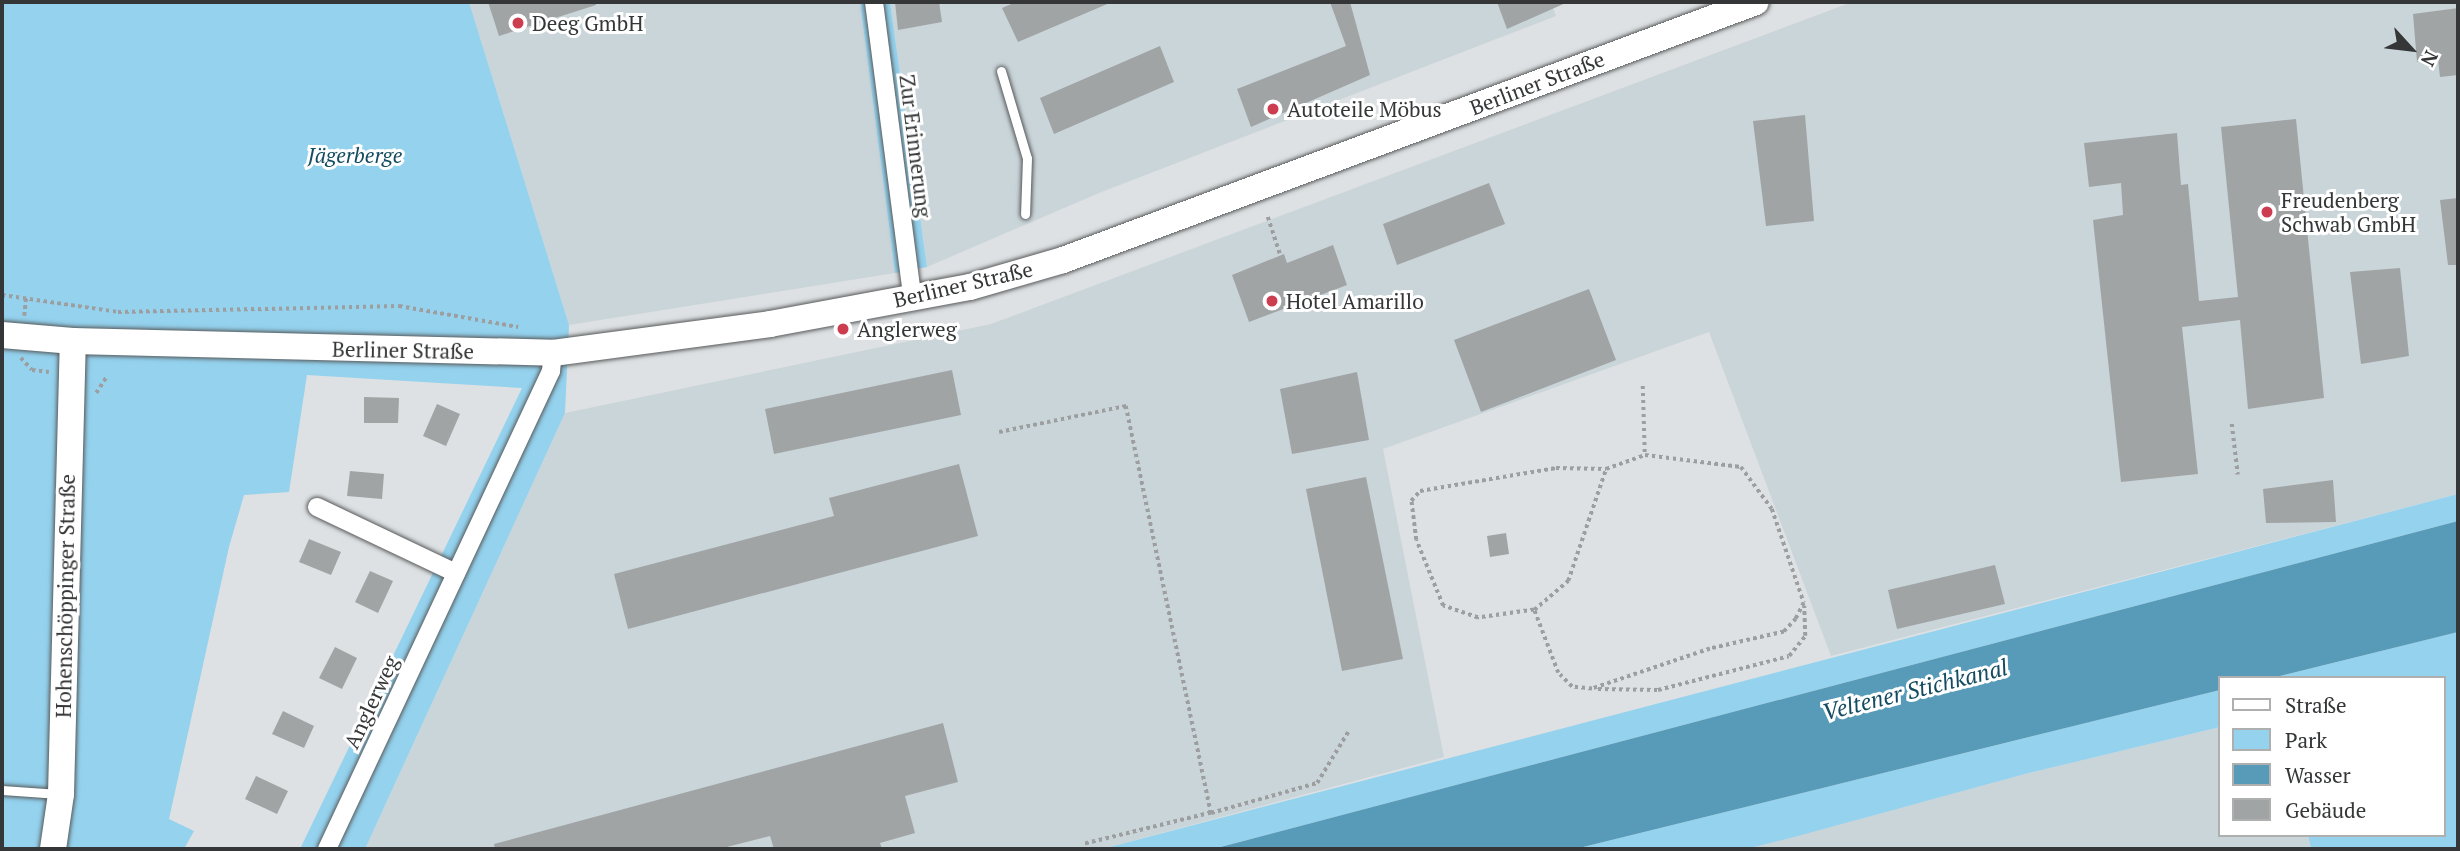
<!DOCTYPE html>
<html>
<head>
<meta charset="utf-8">
<style>
  body { margin:0 }
  #map { position:relative; width:2460px; height:851px; overflow:hidden; background:#dee1e3; font-family:"PT Serif",serif }
  div>[style] { position:absolute }
  .built>* { inset:0; background:#cad5da }
  .green>* { inset:0; background:#94d2ee }
  .water>* { inset:0; background:#589bb8 }
  .building>* { inset:0; background:#a1a4a5 }
  .path>* { height:3.5px; margin-top:-1.75px; transform-origin:0; background:repeating-linear-gradient(90deg,#9c9ea0 0 3.5px,transparent 0 7px) }
  .roads { filter:drop-shadow(0 0 2px #575a5b) drop-shadow(0 0 2px #575a5b) }
  .service>* { height:9px; margin:-4.5px; padding:0 4.5px; transform-origin:4.5px; border-radius:4.5px; background:#fff }
  .minor>* { height:18px; margin:-9px; padding:0 9px; transform-origin:9px; border-radius:9px; background:#fff }
  .secondary>* { height:26px; margin:-13px; padding:0 13px; transform-origin:13px; border-radius:13px; background:#fff }
  .dots>* { width:19px; height:19px; translate:-50% -50%; box-sizing:border-box; border:4px solid #fff; border-radius:50% }
  span { translate:-50% -50%; white-space:nowrap; text-align:center; line-height:1.15; -webkit-text-stroke:6px #fff; paint-order:stroke }
  .poi-label { font-size:21px; color:#353637 }
  .left { translate:0 -50%; text-align:left }
  .street-label { font-size:21px; color:#353637 }
  .park-label { font-size:21px; color:#134c61; font-style:italic }
  .water-label { font-size:23px; color:#134b61; font-style:italic }
  .frame { position:absolute; inset:0; border:4px solid #353637; pointer-events:none }
  .legend { position:absolute; left:2218px; top:676px; width:228px; height:161px; box-sizing:border-box; background:#fff; border:2px solid #aeafaf; margin:0; padding:9px 12px; list-style:none; font-size:21px; color:#353637 }
  .legend li { display:flex; align-items:center; gap:14px; height:35px }
  .legend b { width:35px; border:2px solid #aeafaf }
  .north { position:absolute; left:2376px; top:14px; width:70px; height:70px; -webkit-text-stroke:5px #fff; paint-order:stroke; rotate:117deg; font-size:19px; font-weight:700; line-height:28px; text-align:center; color:#353637 }
  .north::after { content:''; display:block; margin:auto; width:24px; height:32px; background:#353637; clip-path:polygon(50% 0,100% 100%,50% 72%,0 100%) }
</style>
</head>
<body>
<div id="map">
  <div class="built">
    <i style="clip-path:polygon(469px 2px,860px 2px,895px 273px,569px 325px)"></i>
    <i style="clip-path:polygon(890px 2px,1551px 2px,1556px 16px,1099px 193px,927px 267px)"></i>
    <i style="clip-path:polygon(1852px 2px,2458px 2px,2458px 494px,1831px 656px,1709px 332px,1383px 449px,1444px 757px,1102px 849px,365px 849px,565px 413px,991px 324px)"></i>
    <i style="clip-path:polygon(2220px 727px,2220px 835px,2308px 835px,2311px 849px,1746px 849px,2025px 774px)"></i>
  </div>
  <div class="green">
    <i style="clip-path:polygon(2px 2px,469px 2px,569px 325px,565px 413px,365px 849px,300px 849px,522px 388px,307px 375px,289px 492px,244px 495px,229px 547px,169px 819px,194px 831px,184px 849px,2px 849px)"></i>
    <i style="clip-path:polygon(860px 2px,890px 2px,927px 267px,895px 273px)"></i>
    <i style="clip-path:polygon(2458px 494px,2458px 521px,1213px 849px,1102px 849px)"></i>
    <i style="clip-path:polygon(2458px 632px,2458px 849px,2311px 849px,2308px 835px,2444px 835px,2444px 678px,2272px 678px)"></i>
    <i style="clip-path:polygon(2220px 690px,2220px 727px,2025px 774px,1794px 837px,1746px 849px,1575px 849px)"></i>
  </div>
  <div class="water">
    <i style="clip-path:polygon(2458px 521px,2458px 632px,2272px 678px,2220px 678px,2220px 690px,1575px 849px,1213px 849px)"></i>
  </div>
  <div class="building">
    <i style="clip-path:polygon(488px 2px,596px 2px,596px 5px,499px 36px)"></i>
    <i style="clip-path:polygon(895px 2px,939px 2px,942px 22px,898px 30px)"></i>
    <i style="clip-path:polygon(1016px 2px,1112px 2px,1018px 42px,1002px 8px)"></i>
    <i style="clip-path:polygon(1330px 2px,1350px 2px,1370px 75px,1251px 127px,1237px 89px,1346px 46px)"></i>
    <i style="clip-path:polygon(1497px 2px,1568px 2px,1507px 29px)"></i>
    <i style="clip-path:polygon(2458px 8px,2458px 75px,2440px 77px,2438px 59px,2417px 62px,2413px 14px)"></i>
    <i style="clip-path:polygon(1160px 46px,1174px 82px,1054px 134px,1040px 98px)"></i>
    <i style="clip-path:polygon(1805px 115px,1814px 221px,1766px 226px,1753px 121px)"></i>
    <i style="clip-path:polygon(2296px 119px,2324px 398px,2248px 409px,2240px 320px,2182px 327px,2198px 474px,2121px 482px,2093px 220px,2123px 215px,2121px 183px,2089px 187px,2084px 143px,2177px 133px,2181px 185px,2188px 184px,2199px 301px,2238px 297px,2221px 127px)"></i>
    <i style="clip-path:polygon(1489px 183px,1505px 224px,1397px 265px,1383px 224px)"></i>
    <i style="clip-path:polygon(2458px 198px,2458px 265px,2448px 265px,2440px 200px)"></i>
    <i style="clip-path:polygon(1333px 245px,1347px 285px,1249px 322px,1232px 275px,1284px 254px,1287px 263px)"></i>
    <i style="clip-path:polygon(2400px 268px,2409px 356px,2361px 364px,2350px 272px)"></i>
    <i style="clip-path:polygon(1589px 289px,1616px 360px,1481px 412px,1454px 340px)"></i>
    <i style="clip-path:polygon(952px 370px,961px 415px,774px 454px,765px 409px)"></i>
    <i style="clip-path:polygon(1357px 372px,1369px 440px,1292px 454px,1280px 389px)"></i>
    <i style="clip-path:polygon(364px 397px,399px 398px,398px 423px,364px 423px)"></i>
    <i style="clip-path:polygon(437px 404px,460px 414px,446px 446px,423px 436px)"></i>
    <i style="clip-path:polygon(959px 464px,978px 536px,628px 629px,614px 574px,834px 516px,829px 498px)"></i>
    <i style="clip-path:polygon(350px 471px,384px 474px,382px 499px,347px 496px)"></i>
    <i style="clip-path:polygon(1366px 477px,1403px 659px,1342px 671px,1306px 489px)"></i>
    <i style="clip-path:polygon(2333px 480px,2336px 522px,2266px 523px,2263px 489px)"></i>
    <i style="clip-path:polygon(1506px 533px,1509px 554px,1490px 557px,1487px 536px)"></i>
    <i style="clip-path:polygon(309px 539px,341px 552px,331px 575px,299px 562px)"></i>
    <i style="clip-path:polygon(1995px 565px,2005px 604px,1897px 629px,1888px 590px)"></i>
    <i style="clip-path:polygon(370px 571px,393px 581px,378px 613px,355px 602px)"></i>
    <i style="clip-path:polygon(335px 647px,357px 658px,342px 689px,319px 678px)"></i>
    <i style="clip-path:polygon(283px 711px,314px 726px,304px 748px,272px 734px)"></i>
    <i style="clip-path:polygon(943px 723px,958px 782px,905px 796px,915px 833px,880px 843px,882px 849px,774px 849px,770px 836px,719px 849px,495px 849px,494px 844px)"></i>
    <i style="clip-path:polygon(256px 776px,288px 791px,277px 814px,245px 799px)"></i>
  </div>
  <div class="path">
    <i style="left:1268px;top:217px;width:39px;rotate:72deg"></i>
    <i style="left:2px;top:295px;width:117px;rotate:8.3deg"></i>
    <i style="left:118px;top:312px;width:281px;rotate:-1.2deg"></i>
    <i style="left:399px;top:306px;width:121px;rotate:10deg"></i>
    <i style="left:24px;top:316px;width:19px;rotate:-84deg"></i>
    <i style="left:21px;top:358px;width:16px;rotate:47deg"></i>
    <i style="left:32px;top:370px;width:17px;rotate:7deg"></i>
    <i style="left:1643px;top:386px;width:69px;rotate:88.3deg"></i>
    <i style="left:1645px;top:455px;width:97px;rotate:7.1deg"></i>
    <i style="left:1741px;top:467px;width:52px;rotate:53.6deg"></i>
    <i style="left:1772px;top:509px;width:99px;rotate:71.2deg"></i>
    <i style="left:1804px;top:603px;width:18px;rotate:117deg"></i>
    <i style="left:1796px;top:619px;width:18px;rotate:133deg"></i>
    <i style="left:1784px;top:632px;width:76px;rotate:167.1deg"></i>
    <i style="left:1710px;top:649px;width:125px;rotate:161.3deg"></i>
    <i style="left:1592px;top:689px;width:20px;rotate:-174deg"></i>
    <i style="left:1572px;top:687px;width:20px;rotate:-135deg"></i>
    <i style="left:1558px;top:673px;width:67px;rotate:-110.9deg"></i>
    <i style="left:1534px;top:610px;width:57px;rotate:171.9deg"></i>
    <i style="left:1478px;top:618px;width:37px;rotate:-161deg"></i>
    <i style="left:1443px;top:606px;width:71px;rotate:-112.2deg"></i>
    <i style="left:1416px;top:540px;width:39px;rotate:-97deg"></i>
    <i style="left:1411px;top:501px;width:13px;rotate:-48deg"></i>
    <i style="left:1420px;top:491px;width:138px;rotate:-9.6deg"></i>
    <i style="left:1556px;top:468px;width:50px;rotate:1.1deg"></i>
    <i style="left:1606px;top:469px;width:41px;rotate:-19.7deg"></i>
    <i style="left:96px;top:393px;width:20px;rotate:-57deg"></i>
    <i style="left:2232px;top:424px;width:51px;rotate:83.3deg"></i>
    <i style="left:999px;top:432px;width:130px;rotate:-11.6deg"></i>
    <i style="left:1126px;top:406px;width:416px;rotate:78.2deg"></i>
    <i style="left:1211px;top:813px;width:130px;rotate:166.2deg"></i>
    <i style="left:1534px;top:610px;width:45px;rotate:-40.5deg"></i>
    <i style="left:1568px;top:581px;width:118px;rotate:-71.3deg"></i>
    <i style="left:1598px;top:689px;width:60px;rotate:1deg"></i>
    <i style="left:1658px;top:690px;width:135px;rotate:-14.5deg"></i>
    <i style="left:1789px;top:656px;width:26px;rotate:-51deg"></i>
    <i style="left:1805px;top:636px;width:30px;rotate:-92deg"></i>
    <i style="left:1211px;top:813px;width:110px;rotate:-15.8deg"></i>
    <i style="left:1317px;top:783px;width:60px;rotate:-58.7deg"></i>
  </div>
  <div class="roads">
    <div class="service">
      <i style="left:1001px;top:71px;width:91px;rotate:73.4deg"></i>
      <i style="left:1027px;top:158px;width:56px;rotate:92deg"></i>
      <i style="left:2px;top:790px;width:57px;rotate:4deg"></i>
    </div>
    <div class="minor">
      <i style="left:874px;top:2px;width:296px;rotate:82.6deg"></i>
      <i style="left:317px;top:507px;width:154px;rotate:25.4deg"></i>
      <i style="left:327px;top:849px;width:528px;rotate:-64.89deg"></i>
      <i style="left:551px;top:371px;width:18px;rotate:-84deg"></i>
    </div>
    <div class="secondary">
      <i style="left:2px;top:335px;width:71px;rotate:4.8deg"></i>
      <i style="left:73px;top:341px;width:480px;rotate:1.4deg"></i>
      <i style="left:553px;top:353px;width:219px;rotate:-7.6deg"></i>
      <i style="left:770px;top:324px;width:203px;rotate:-10.5deg"></i>
      <i style="left:970px;top:287px;width:97px;rotate:-16.2deg"></i>
      <i style="left:1063px;top:260px;width:739px;rotate:-20.42deg"></i>
      <i style="left:53px;top:849px;width:56px;rotate:-81.7deg"></i>
      <i style="left:61px;top:794px;width:453px;rotate:-88.5deg"></i>
    </div>
  </div>
  <div class="dots">
    <i style="left:518px;top:23px;background:#cd3d50"></i>
    <i style="left:1273px;top:109px;background:#cd3d50"></i>
    <i style="left:2267px;top:212px;background:#cd3d50"></i>
    <i style="left:1272px;top:301px;background:#cd3d50"></i>
    <i style="left:843px;top:329px;background:#cd3d50"></i>
  </div>
  <div class="poi-label">
    <span class="left" style="left:532px;top:23px">Deeg GmbH</span>
    <span class="left" style="left:1287px;top:109px">Autoteile Möbus</span>
    <span class="left" style="left:2281px;top:212px">Freudenberg<br>Schwab GmbH</span>
    <span class="left" style="left:1286px;top:301px">Hotel Amarillo</span>
    <span class="left" style="left:857px;top:329px">Anglerweg</span>
  </div>
  <div class="street-label">
    <span style="left:1537px;top:83px;rotate:-21deg">Berliner Straße</span>
    <span style="left:916px;top:146px;rotate:83deg">Zur Erinnerung</span>
    <span style="left:963px;top:284px;rotate:-13deg">Berliner Straße</span>
    <span style="left:403px;top:350px;rotate:1deg">Berliner Straße</span>
    <span style="left:65px;top:596px;rotate:-89deg">Hohenschöppinger Straße</span>
    <span style="left:371px;top:702px;rotate:-65deg">Anglerweg</span>
  </div>
  <div class="park-label">
    <span style="left:355px;top:155px">Jägerberge</span>
  </div>
  <div class="water-label">
    <span style="left:1915px;top:690px;rotate:-14deg">Veltener Stichkanal</span>
  </div>
  <div class="frame"></div>
  <ul class="legend">
  <li><b style="height:9px;background:#fff"></b>Straße</li>
  <li><b style="height:19px;background:#94d2ee"></b>Park</li>
  <li><b style="height:19px;background:#589bb8"></b>Wasser</li>
  <li><b style="height:19px;background:#a1a4a5"></b>Gebäude</li>
  </ul>
  <div class="north">N</div>
</div>
</body>
</html>
